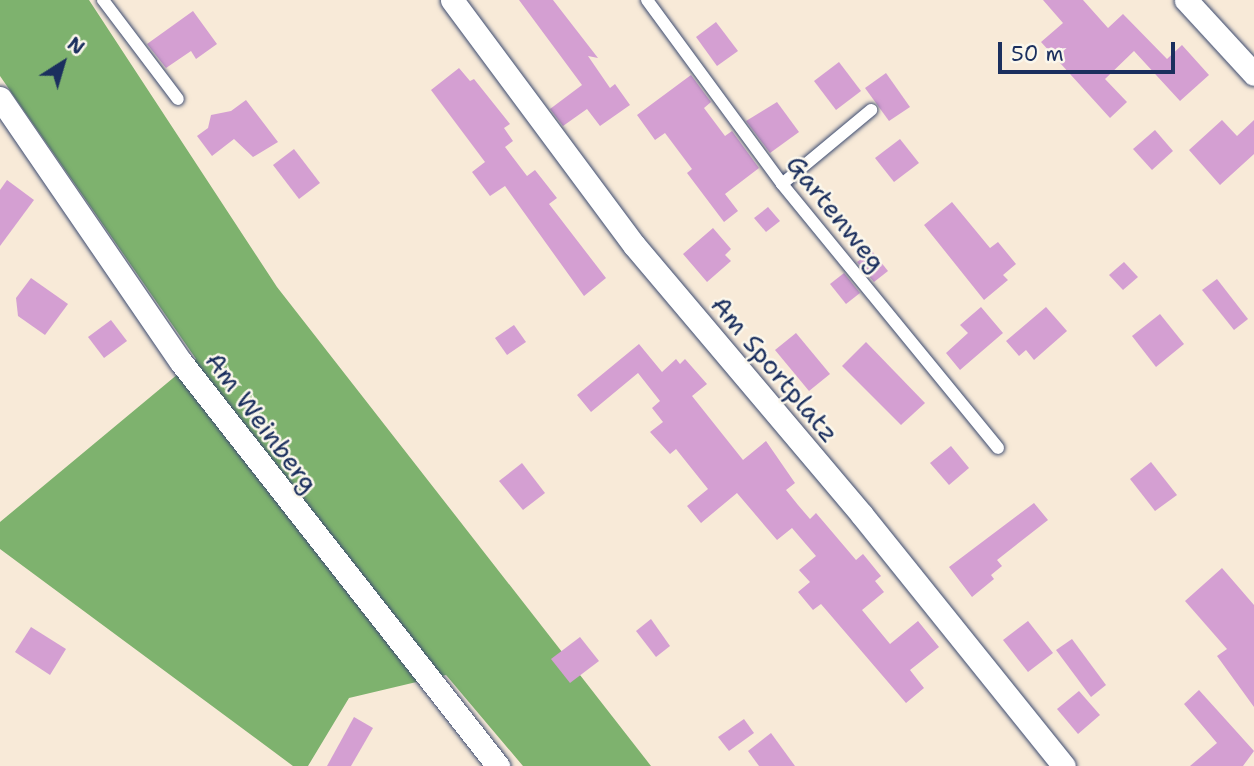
<!DOCTYPE html>
<html>
<head>
<meta charset="utf-8">
<style>
  body { margin:0 }
  #map { position:relative; width:1254px; height:766px; overflow:hidden; background:#f8ead8; font-family:"Shantell Sans",sans-serif }
  div>[style] { position:absolute }
  .forest>* { inset:0; background:#7eb26e }
  .building>* { inset:0; background:#d49fd2 }
  .roads { filter:drop-shadow(0 0 2px #3c4b70) drop-shadow(0 0 2px #3c4b70) }
  .service>* { height:12px; margin:-6px; padding:0 6px; transform-origin:6px; border-radius:6px; background:#fff }
  .minor>* { height:23px; margin:-11.5px; padding:0 11.5px; transform-origin:11.5px; border-radius:11.5px; background:#fff }
  span { translate:-50% -50%; white-space:nowrap; text-align:center; line-height:1.15; -webkit-text-stroke:5px #fbf7ec; paint-order:stroke }
  .street-label { font-size:26px; color:#1b2f5e }
  .north { position:absolute; left:28px; top:28px; width:70px; height:70px; -webkit-text-stroke:5px #fbf7ec; paint-order:stroke; rotate:37deg; font-size:19px; font-weight:700; line-height:28px; text-align:center; color:#1b2f5e }
  .north::after { content:''; display:block; margin:auto; width:24px; height:32px; background:#1b2f5e; clip-path:polygon(50% 0,100% 100%,50% 72%,0 100%) }
  .scale { position:absolute; left:998px; top:42px; width:177px; height:32px; box-sizing:border-box; border:4px solid #1b2f5e; border-top:0; padding-left:9px; font-size:21px; line-height:24px; white-space:nowrap; color:#1b2f5e; -webkit-text-stroke:5px #fbf7ec; paint-order:stroke }
</style>
</head>
<body>
<div id="map">
  <div class="forest">
    <i style="clip-path:polygon(0 0,89px 0,277px 287px,651px 766px,523px 766px,446px 675px,349px 698px,308px 766px,293px 766px,0 549px,0 522px,196px 359px,0 76px)"></i>
  </div>
  <div class="building">
    <i style="clip-path:polygon(519px 0,553px 0,598px 58px,588px 56px,610px 88px,615px 84px,630px 105px,600px 126px,587px 109px,563px 126px,550px 109px,582px 85px)"></i>
    <i style="clip-path:polygon(1043px 0,1083px 0,1108px 28px,1123px 14px,1167px 59px,1182px 45px,1209px 75px,1180px 101px,1134px 51px,1105px 79px,1127px 102px,1110px 118px,1041px 42px,1063px 23px)"></i>
    <i style="clip-path:polygon(193px 11px,217px 44px,196px 59px,191px 51px,166px 68px,147px 44px)"></i>
    <i style="clip-path:polygon(716px 22px,738px 51px,717px 66px,696px 37px)"></i>
    <i style="clip-path:polygon(839px 62px,861px 91px,836px 110px,814px 81px)"></i>
    <i style="clip-path:polygon(459px 68px,470px 81px,474px 79px,510px 124px,504px 128px,513px 141px,505px 147px,527px 176px,535px 170px,557px 198px,549px 204px,606px 278px,584px 296px,505px 186px,490px 196px,472px 172px,485px 162px,431px 90px)"></i>
    <i style="clip-path:polygon(886px 73px,910px 107px,889px 121px,865px 88px)"></i>
    <i style="clip-path:polygon(691px 75px,711px 102px,704px 108px,725px 136px,732px 131px,759px 168px,725px 194px,738px 211px,724px 222px,687px 173px,692px 169px,665px 133px,655px 140px,637px 115px)"></i>
    <i style="clip-path:polygon(246px 100px,278px 142px,253px 157px,234px 139px,212px 156px,197px 136px,208px 128px,211px 115px,231px 111px)"></i>
    <i style="clip-path:polygon(777px 102px,799px 132px,770px 153px,746px 121px)"></i>
    <i style="clip-path:polygon(1222px 120px,1237px 136px,1254px 120px,1254px 154px,1220px 185px,1189px 150px)"></i>
    <i style="clip-path:polygon(1155px 130px,1173px 151px,1152px 170px,1133px 149px)"></i>
    <i style="clip-path:polygon(900px 139px,919px 163px,894px 182px,875px 158px)"></i>
    <i style="clip-path:polygon(294px 149px,320px 183px,299px 199px,273px 165px)"></i>
    <i style="clip-path:polygon(7px 180px,34px 200px,0 246px,0 190px)"></i>
    <i style="clip-path:polygon(952px 202px,990px 248px,998px 242px,1016px 264px,1003px 275px,1008px 280px,984px 300px,924px 225px)"></i>
    <i style="clip-path:polygon(768px 207px,780px 221px,766px 232px,754px 218px)"></i>
    <i style="clip-path:polygon(713px 228px,731px 249px,725px 255px,731px 261px,707px 282px,683px 254px)"></i>
    <i style="clip-path:polygon(872px 251px,888px 271px,874px 282px,857px 262px)"></i>
    <i style="clip-path:polygon(1124px 262px,1138px 277px,1123px 290px,1109px 275px)"></i>
    <i style="clip-path:polygon(844px 273px,860px 293px,846px 304px,830px 284px)"></i>
    <i style="clip-path:polygon(31px 278px,68px 304px,45px 335px,18px 316px,16px 298px)"></i>
    <i style="clip-path:polygon(1217px 279px,1248px 319px,1234px 330px,1202px 290px)"></i>
    <i style="clip-path:polygon(981px 307px,1003px 333px,960px 370px,946px 353px,968px 333px,960px 325px)"></i>
    <i style="clip-path:polygon(1046px 307px,1067px 331px,1034px 360px,1026px 350px,1019px 356px,1006px 341px)"></i>
    <i style="clip-path:polygon(1160px 314px,1184px 344px,1156px 367px,1132px 336px)"></i>
    <i style="clip-path:polygon(111px 320px,127px 341px,104px 358px,88px 337px)"></i>
    <i style="clip-path:polygon(514px 325px,526px 342px,507px 355px,495px 338px)"></i>
    <i style="clip-path:polygon(796px 333px,830px 374px,809px 391px,775px 350px)"></i>
    <i style="clip-path:polygon(866px 342px,925px 403px,901px 425px,842px 366px)"></i>
    <i style="clip-path:polygon(639px 344px,662px 372px,676px 359px,680px 364px,685px 359px,707px 384px,692px 396px,743px 460px,766px 441px,795px 483px,786px 490px,798px 505px,810px 519px,816px 513px,856px 560px,863px 554px,881px 576px,875px 581px,884px 592px,862px 610px,890px 644px,918px 621px,939px 647px,910px 670px,924px 688px,906px 703px,821px 604px,813px 610px,798px 592px,810px 582px,799px 570px,816px 556px,792px 528px,777px 540px,737px 493px,701px 523px,687px 506px,708px 489px,676px 449px,670px 454px,650px 432px,663px 422px,652px 408px,660px 401px,638px 373px,591px 412px,577px 395px)"></i>
    <i style="clip-path:polygon(951px 446px,969px 468px,949px 485px,930px 463px)"></i>
    <i style="clip-path:polygon(1151px 462px,1177px 495px,1155px 511px,1130px 479px)"></i>
    <i style="clip-path:polygon(522px 463px,545px 493px,523px 510px,499px 481px)"></i>
    <i style="clip-path:polygon(1034px 503px,1048px 520px,997px 560px,1002px 566px,991px 575px,994px 579px,972px 597px,949px 567px)"></i>
    <i style="clip-path:polygon(1222px 568px,1254px 605px,1254px 707px,1217px 656px,1227px 649px,1185px 601px)"></i>
    <i style="clip-path:polygon(651px 619px,670px 646px,656px 657px,636px 631px)"></i>
    <i style="clip-path:polygon(1028px 621px,1053px 653px,1028px 672px,1003px 640px)"></i>
    <i style="clip-path:polygon(31px 627px,66px 649px,50px 675px,15px 652px)"></i>
    <i style="clip-path:polygon(580px 637px,599px 661px,570px 683px,551px 659px)"></i>
    <i style="clip-path:polygon(1072px 639px,1106px 685px,1091px 697px,1056px 650px)"></i>
    <i style="clip-path:polygon(1199px 690px,1254px 751px,1243px 766px,1190px 766px,1217px 743px,1184px 704px)"></i>
    <i style="clip-path:polygon(1079px 691px,1100px 715px,1078px 734px,1057px 709px)"></i>
    <i style="clip-path:polygon(354px 717px,373px 728px,351px 766px,327px 766px)"></i>
    <i style="clip-path:polygon(744px 719px,754px 733px,729px 751px,718px 737px)"></i>
    <i style="clip-path:polygon(771px 733px,795px 766px,759px 766px,748px 751px)"></i>
  </div>
  <div class="roads">
    <div class="service">
      <i style="left:103px;top:0;width:124px;rotate:52.9deg"></i>
      <i style="left:647px;top:0;width:228px;rotate:53.7deg"></i>
      <i style="left:782px;top:184px;width:341px;rotate:50.7deg"></i>
      <i style="left:782px;top:184px;width:116px;rotate:-39.7deg"></i>
    </div>
    <div class="minor">
      <i style="left:452px;top:0;width:305px;rotate:53.4deg"></i>
      <i style="left:634px;top:245px;width:353px;rotate:49.8deg"></i>
      <i style="left:862px;top:515px;width:322px;rotate:51.2deg"></i>
      <i style="left:1186px;top:0;width:100px;rotate:47.4deg"></i>
      <i style="left:0;top:98px;width:320px;rotate:55.6deg"></i>
      <i style="left:181px;top:362px;width:514px;rotate:51.88deg"></i>
    </div>
  </div>
  <div class="street-label">
    <span style="left:836px;top:213px;rotate:51deg">Gartenweg</span>
    <span style="left:775px;top:369px;rotate:50deg">Am Sportplatz</span>
    <span style="left:262px;top:422px;rotate:53deg">Am Weinberg</span>
  </div>
  <div class="north">N</div>
  <div class="scale">50 m</div>
</div>
</body>
</html>
